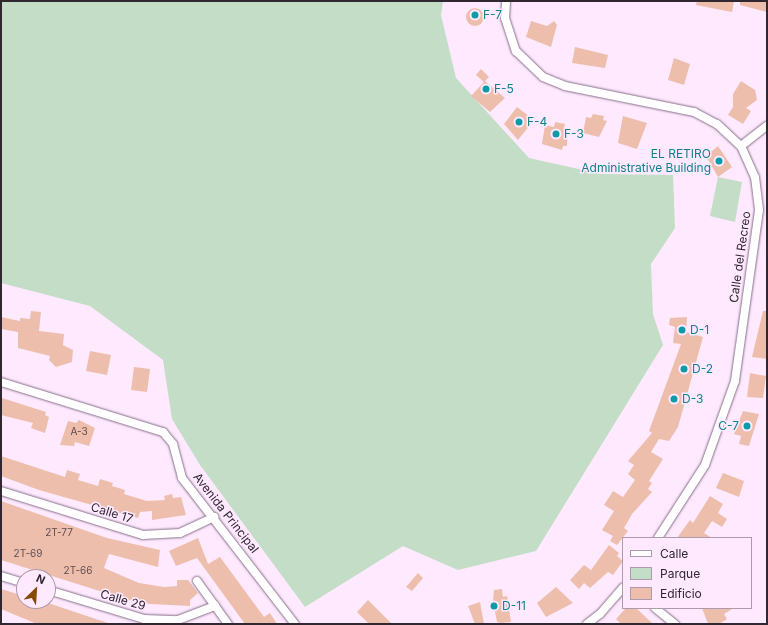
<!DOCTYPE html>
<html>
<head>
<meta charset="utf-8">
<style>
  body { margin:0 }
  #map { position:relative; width:768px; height:625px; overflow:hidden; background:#fee9ff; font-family:Inter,sans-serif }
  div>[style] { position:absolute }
  .green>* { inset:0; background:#c3ddc7 }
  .building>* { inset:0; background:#eebeac }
  .round { border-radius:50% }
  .roads { filter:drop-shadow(0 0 1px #866f87) drop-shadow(0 0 1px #866f87) }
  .street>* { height:8px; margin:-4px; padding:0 4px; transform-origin:4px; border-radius:4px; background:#fff }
  .dots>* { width:11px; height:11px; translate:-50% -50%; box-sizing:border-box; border:2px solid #fee9ff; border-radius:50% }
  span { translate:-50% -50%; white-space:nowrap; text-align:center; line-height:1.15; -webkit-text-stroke:3px #fee9ff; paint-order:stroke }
  .number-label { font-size:10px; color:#604d50 }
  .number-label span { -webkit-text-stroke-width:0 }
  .culture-label { font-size:12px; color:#0d838f }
  .left { translate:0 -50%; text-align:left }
  .right { translate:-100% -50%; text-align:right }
  .street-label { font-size:12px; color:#312731 }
  .frame { position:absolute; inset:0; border:2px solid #312731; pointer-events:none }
  .legend { position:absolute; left:622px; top:537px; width:130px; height:72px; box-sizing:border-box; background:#fee9ff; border:1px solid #ac9bad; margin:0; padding:5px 7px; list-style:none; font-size:12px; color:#312731 }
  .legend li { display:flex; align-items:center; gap:8px; height:20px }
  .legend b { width:20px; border:1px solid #ac9bad }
  .north { position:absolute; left:16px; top:569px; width:40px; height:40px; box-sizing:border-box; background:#fee9ff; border:1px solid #ac9bad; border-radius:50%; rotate:25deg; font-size:11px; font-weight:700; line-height:16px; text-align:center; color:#312731 }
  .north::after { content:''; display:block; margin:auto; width:14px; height:18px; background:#864a05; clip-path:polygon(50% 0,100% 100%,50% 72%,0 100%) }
</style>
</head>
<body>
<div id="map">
  <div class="green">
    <i style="clip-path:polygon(1px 1px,443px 1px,441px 15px,456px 78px,529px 158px,601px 174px,673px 175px,675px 228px,651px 264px,653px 314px,663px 345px,536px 551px,458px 570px,403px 546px,305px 607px,200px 465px,172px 419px,163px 360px,90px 306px,1px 283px)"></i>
    <i style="clip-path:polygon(718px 177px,742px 182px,735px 222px,710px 216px)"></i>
  </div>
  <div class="building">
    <i style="clip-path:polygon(697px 1px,734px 1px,732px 12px,696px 5px)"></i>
    <i style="clip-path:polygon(740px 1px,767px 1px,767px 12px,740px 5px)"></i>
    <i class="round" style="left:466px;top:8px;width:18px;height:18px"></i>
    <i style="clip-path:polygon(531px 21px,547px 26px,554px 21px,557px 25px,551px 47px,526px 37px)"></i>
    <i style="clip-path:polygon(575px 47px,608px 55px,605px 68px,572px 63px)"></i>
    <i style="clip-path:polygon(674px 58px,690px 64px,684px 85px,668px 80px)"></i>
    <i style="clip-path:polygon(481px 69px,489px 77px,485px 81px,505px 98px,490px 112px,471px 96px,484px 82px,476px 75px)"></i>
    <i style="clip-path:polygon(741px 81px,755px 90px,757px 100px,746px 108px,751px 111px,743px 124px,728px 115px,733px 107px,733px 94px)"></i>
    <i style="clip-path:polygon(517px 107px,534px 120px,518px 140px,504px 124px)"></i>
    <i style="clip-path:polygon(593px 114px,604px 116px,603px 120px,607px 121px,599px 137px,583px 133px,586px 117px,591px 118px)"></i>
    <i style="clip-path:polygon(623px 116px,647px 123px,637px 149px,618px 143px)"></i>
    <i style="clip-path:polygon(555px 122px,565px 124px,564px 129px,568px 129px,567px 146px,563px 146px,562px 150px,542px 144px,545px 125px,554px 127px)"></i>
    <i style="clip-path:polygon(718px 146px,732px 167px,718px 177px,706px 156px)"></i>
    <i style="clip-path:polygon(31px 311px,41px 312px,39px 331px,64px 334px,63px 345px,73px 350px,72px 362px,56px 367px,49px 360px,50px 356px,18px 348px,18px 332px,1px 329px,1px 317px,20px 321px,20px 318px,30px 319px)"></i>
    <i style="clip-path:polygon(763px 311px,767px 311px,767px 359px,752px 357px)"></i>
    <i style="clip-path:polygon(687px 317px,686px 332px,703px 337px,678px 427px,669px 441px,659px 439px,651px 452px,663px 459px,649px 481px,652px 483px,648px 489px,652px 492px,632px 514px,624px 528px,628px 531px,617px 545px,610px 541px,613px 536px,602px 530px,614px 511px,604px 505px,613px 491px,623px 497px,635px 480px,628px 474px,634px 465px,628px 461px,652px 433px,649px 431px,681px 344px,673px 343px,675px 327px,669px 325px,670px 318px)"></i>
    <i style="clip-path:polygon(90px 351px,111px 355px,107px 375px,86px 371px)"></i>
    <i style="clip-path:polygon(134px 367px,150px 369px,147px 392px,131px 390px)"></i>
    <i style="clip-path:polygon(750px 373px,766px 376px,763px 398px,747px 397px)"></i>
    <i style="clip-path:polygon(2px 398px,46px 412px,45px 415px,49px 417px,45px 433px,31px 428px,33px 423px,1px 415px)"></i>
    <i style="clip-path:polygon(743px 411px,759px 414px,749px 446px,739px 444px,741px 436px,734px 434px)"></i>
    <i style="clip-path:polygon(79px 420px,95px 428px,89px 446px,75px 442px,74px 446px,60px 445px,68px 421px,76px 423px)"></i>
    <i style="clip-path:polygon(1px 456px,65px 477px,67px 470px,80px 474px,78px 480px,98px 486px,100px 479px,113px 483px,112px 486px,125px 490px,124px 494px,147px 501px,165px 500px,164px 496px,172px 494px,173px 498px,181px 497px,186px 515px,152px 520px,152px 511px,140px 512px,138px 518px,39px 490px,1px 476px)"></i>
    <i style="clip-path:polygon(723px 473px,744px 481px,739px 497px,716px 488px)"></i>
    <i style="clip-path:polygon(710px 496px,723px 504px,718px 513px,727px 519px,722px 527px,712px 521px,704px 533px,712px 538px,677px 538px,690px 520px,693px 523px)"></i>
    <i style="clip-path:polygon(1px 501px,107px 538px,160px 550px,158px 567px,109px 554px,104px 568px,139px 583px,164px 587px,177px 586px,177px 580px,188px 580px,198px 593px,190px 600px,190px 606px,150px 604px,125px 599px,1px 560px)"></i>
    <i style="clip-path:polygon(198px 538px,208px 564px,220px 557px,264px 617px,270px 613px,277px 624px,245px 624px,197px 558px,176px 566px,169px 551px)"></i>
    <i style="clip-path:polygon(609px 545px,619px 553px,617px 556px,623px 561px,613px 575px,608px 572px,590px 588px,584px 583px,579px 589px,570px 580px,584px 565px,591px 570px)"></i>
    <i style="clip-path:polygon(418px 573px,423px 578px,412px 591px,406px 587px)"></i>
    <i style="clip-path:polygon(556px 587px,573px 603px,546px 617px,537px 603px)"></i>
    <i style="clip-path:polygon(1px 589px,24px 596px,24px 601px,42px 601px,111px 624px,37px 624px,1px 609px)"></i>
    <i style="clip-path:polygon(502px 589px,503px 597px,507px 596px,511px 622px,501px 623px,497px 622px,493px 601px,494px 590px)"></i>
    <i style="clip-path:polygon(368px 600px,392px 624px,369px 624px,357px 612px)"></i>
    <i style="clip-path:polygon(480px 602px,484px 624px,475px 624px,468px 606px)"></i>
    <i style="clip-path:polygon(626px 608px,636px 608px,653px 624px,621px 624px,616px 619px)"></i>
    <i style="clip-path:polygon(702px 608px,734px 608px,724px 614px,727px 619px,719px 624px,708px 624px)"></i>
  </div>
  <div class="roads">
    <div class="street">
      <i style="left:506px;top:1px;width:17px;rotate:93deg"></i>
      <i style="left:505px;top:18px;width:35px;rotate:72deg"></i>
      <i style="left:516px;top:51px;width:37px;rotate:44deg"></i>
      <i style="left:543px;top:77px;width:24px;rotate:22deg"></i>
      <i style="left:565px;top:86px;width:132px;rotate:11.4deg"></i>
      <i style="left:694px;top:112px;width:26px;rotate:28deg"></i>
      <i style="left:717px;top:124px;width:33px;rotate:43deg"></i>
      <i style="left:741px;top:146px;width:34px;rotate:66deg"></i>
      <i style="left:755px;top:177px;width:33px;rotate:83deg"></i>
      <i style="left:759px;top:210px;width:173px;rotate:98deg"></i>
      <i style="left:735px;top:381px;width:89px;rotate:109.7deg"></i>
      <i style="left:705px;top:465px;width:87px;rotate:122.8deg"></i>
      <i style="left:741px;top:146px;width:33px;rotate:-38deg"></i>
      <i style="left:1px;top:382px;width:170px;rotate:17.2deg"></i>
      <i style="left:163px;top:432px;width:16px;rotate:50deg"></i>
      <i style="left:173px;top:444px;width:35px;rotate:75deg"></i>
      <i style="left:182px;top:478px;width:185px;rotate:52.3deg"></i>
      <i style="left:1px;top:491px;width:149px;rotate:17.2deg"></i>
      <i style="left:143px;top:535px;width:37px;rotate:-3deg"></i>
      <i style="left:180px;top:533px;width:38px;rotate:-25deg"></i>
      <i style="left:1px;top:576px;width:24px;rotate:17deg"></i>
      <i style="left:197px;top:581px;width:53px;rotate:54.2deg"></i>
      <i style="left:48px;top:590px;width:100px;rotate:16.8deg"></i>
      <i style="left:144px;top:619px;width:34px;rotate:2deg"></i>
      <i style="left:178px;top:620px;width:40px;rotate:-21deg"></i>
      <i style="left:655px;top:608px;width:26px;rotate:39deg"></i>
      <i style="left:587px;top:624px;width:16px;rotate:-38deg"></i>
      <i style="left:600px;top:614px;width:35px;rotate:-49deg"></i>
    </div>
  </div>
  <div class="dots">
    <i style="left:475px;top:15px;background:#0f9aa8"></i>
    <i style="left:486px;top:89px;background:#0f9aa8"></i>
    <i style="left:519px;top:122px;background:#0f9aa8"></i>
    <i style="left:556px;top:134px;background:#0f9aa8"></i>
    <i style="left:719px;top:161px;background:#0f9aa8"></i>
    <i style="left:682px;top:330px;background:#0f9aa8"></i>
    <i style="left:684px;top:369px;background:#0f9aa8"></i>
    <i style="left:674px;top:399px;background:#0f9aa8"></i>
    <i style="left:747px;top:426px;background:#0f9aa8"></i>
    <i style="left:494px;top:606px;background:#0f9aa8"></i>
  </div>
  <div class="number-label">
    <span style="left:79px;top:432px">A-3</span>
    <span style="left:59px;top:533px">2T-77</span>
    <span style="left:28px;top:554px">2T-69</span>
    <span style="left:78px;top:571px">2T-66</span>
  </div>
  <div class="culture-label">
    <span class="left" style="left:483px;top:15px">F-7</span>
    <span class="left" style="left:494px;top:89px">F-5</span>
    <span class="left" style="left:527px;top:122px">F-4</span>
    <span class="left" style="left:564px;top:134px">F-3</span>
    <span class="right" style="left:711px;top:161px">EL RETIRO<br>Administrative Building</span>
    <span class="left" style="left:690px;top:330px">D-1</span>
    <span class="left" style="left:692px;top:369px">D-2</span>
    <span class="left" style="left:682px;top:399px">D-3</span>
    <span class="right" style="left:739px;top:426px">C-7</span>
    <span class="left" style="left:502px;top:606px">D-11</span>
  </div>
  <div class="street-label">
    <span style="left:740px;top:257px;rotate:-82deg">Calle del Recreo</span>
    <span style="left:112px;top:513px;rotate:17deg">Calle 17</span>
    <span style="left:226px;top:513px;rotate:52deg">Avenida Principal</span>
    <span style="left:123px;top:600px;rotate:16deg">Calle 29</span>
  </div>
  <div class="frame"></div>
  <ul class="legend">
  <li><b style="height:5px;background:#fff"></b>Calle</li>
  <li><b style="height:11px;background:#c3ddc7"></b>Parque</li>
  <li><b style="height:11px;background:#eebeac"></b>Edificio</li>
  </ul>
  <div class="north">N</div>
</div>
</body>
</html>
